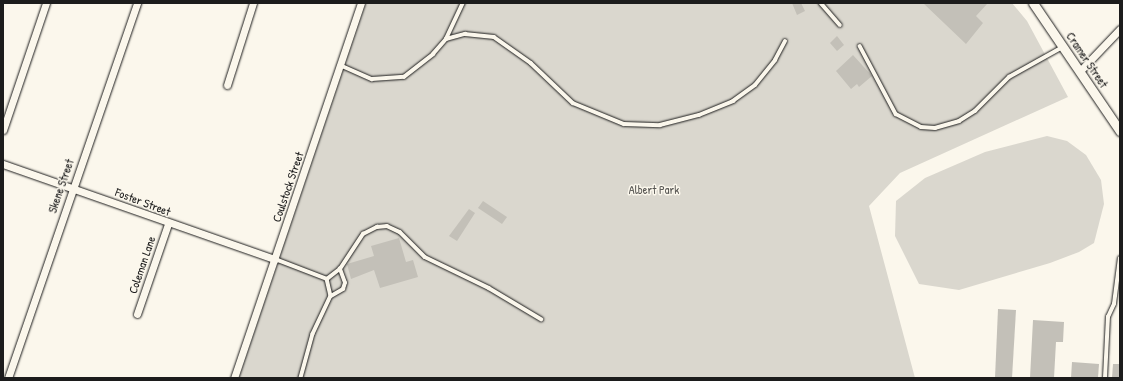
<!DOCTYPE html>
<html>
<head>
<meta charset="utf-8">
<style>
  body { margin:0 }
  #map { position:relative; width:1123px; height:381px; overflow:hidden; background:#fbf7ec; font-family:"Patrick Hand",sans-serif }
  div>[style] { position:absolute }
  .green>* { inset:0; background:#dad7ce }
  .building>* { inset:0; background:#c3c0b8 }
  .roads { filter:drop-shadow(0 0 1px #1c1c1c) drop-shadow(0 0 1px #1c1c1c) }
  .lane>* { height:3.5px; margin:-1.75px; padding:0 1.75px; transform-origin:1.75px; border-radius:1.75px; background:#fbf7ec }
  .street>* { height:7px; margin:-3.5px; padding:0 3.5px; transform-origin:3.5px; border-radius:3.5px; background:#fbf7ec }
  .secondary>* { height:9px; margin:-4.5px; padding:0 4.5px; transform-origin:4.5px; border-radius:4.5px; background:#fbf7ec }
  span { translate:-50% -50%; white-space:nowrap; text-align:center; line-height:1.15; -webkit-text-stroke:3px #fbf7ec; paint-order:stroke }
  .street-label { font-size:12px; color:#1c1c1c }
  .park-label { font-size:12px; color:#555451 }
  .frame { position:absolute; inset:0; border:4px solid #1c1c1c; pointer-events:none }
</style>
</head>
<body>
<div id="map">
  <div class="green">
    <i style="clip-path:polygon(366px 3px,1012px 3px,1027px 21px,1068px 97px,900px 173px,869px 206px,915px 378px,239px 378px)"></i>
    <i style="clip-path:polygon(1047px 136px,1067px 141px,1086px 155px,1101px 180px,1104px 204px,1094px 243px,1079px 252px,1050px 263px,959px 290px,919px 284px,895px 236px,896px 201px,925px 178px,985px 152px)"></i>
  </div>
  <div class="building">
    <i style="clip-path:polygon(792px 3px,801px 3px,805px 11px,797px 15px)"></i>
    <i style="clip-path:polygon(923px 3px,988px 3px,976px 16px,983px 23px,966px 44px)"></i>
    <i style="clip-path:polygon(837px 36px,844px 45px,837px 51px,830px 43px)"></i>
    <i style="clip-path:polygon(853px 55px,872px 76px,859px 87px,857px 84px,851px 89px,836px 71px)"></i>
    <i style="clip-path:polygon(483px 201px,507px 217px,502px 224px,478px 208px)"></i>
    <i style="clip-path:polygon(469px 209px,475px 213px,457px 241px,449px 236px)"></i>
    <i style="clip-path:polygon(399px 238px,406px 262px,413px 260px,418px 277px,380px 288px,374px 270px,351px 279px,347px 264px,374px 256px,371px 246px)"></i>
    <i style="clip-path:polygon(998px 309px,1016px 310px,1012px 378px,995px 378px)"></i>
    <i style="clip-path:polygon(1033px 320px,1064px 322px,1063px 342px,1056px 342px,1054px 378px,1030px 378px)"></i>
    <i style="clip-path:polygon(1072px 362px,1099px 364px,1098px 378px,1071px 378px)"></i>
    <i style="clip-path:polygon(1113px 364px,1120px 364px,1120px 378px,1112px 378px)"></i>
  </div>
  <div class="roads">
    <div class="lane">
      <i style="left:821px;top:3px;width:29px;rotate:49deg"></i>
      <i style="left:446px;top:39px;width:20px;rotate:-15deg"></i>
      <i style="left:465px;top:34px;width:29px;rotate:6deg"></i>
      <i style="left:494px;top:37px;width:45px;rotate:35.1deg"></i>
      <i style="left:531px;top:63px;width:58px;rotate:43.6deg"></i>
      <i style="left:573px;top:103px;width:55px;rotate:22.4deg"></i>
      <i style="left:624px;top:124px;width:36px;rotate:2deg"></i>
      <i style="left:660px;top:125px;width:40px;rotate:-14.4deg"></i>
      <i style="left:699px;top:115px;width:37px;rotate:-22deg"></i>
      <i style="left:733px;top:101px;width:27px;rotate:-36deg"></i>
      <i style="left:755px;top:85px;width:32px;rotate:-51deg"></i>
      <i style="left:775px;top:60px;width:21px;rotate:-62deg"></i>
      <i style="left:860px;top:46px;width:77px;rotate:62.1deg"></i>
      <i style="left:896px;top:114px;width:28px;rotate:27deg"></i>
      <i style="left:921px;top:127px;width:14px;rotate:4deg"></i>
      <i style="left:935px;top:128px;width:25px;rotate:-16deg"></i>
      <i style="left:959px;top:121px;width:19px;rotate:-32deg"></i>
      <i style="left:975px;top:111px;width:48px;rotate:-45deg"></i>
      <i style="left:1009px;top:77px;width:62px;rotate:-29.1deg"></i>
      <i style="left:340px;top:65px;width:35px;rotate:24deg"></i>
      <i style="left:372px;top:79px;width:32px;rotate:-4deg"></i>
      <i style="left:404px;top:77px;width:37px;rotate:-38deg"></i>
      <i style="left:433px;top:54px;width:20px;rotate:-49deg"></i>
      <i style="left:446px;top:39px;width:40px;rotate:-65deg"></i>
      <i style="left:275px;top:259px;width:56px;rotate:21deg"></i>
      <i style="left:327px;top:279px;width:17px;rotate:77deg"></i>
      <i style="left:331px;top:296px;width:42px;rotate:115.3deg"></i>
      <i style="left:313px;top:334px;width:46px;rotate:105.3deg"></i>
      <i style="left:327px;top:279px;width:16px;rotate:-38deg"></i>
      <i style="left:340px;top:269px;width:42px;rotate:-56.7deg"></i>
      <i style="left:363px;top:234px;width:16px;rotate:-27deg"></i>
      <i style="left:377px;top:227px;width:10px;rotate:-6deg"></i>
      <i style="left:387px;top:226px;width:14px;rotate:25deg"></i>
      <i style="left:400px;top:232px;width:35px;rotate:45deg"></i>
      <i style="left:425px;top:257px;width:71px;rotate:25.8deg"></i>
      <i style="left:489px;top:288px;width:61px;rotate:30.8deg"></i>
      <i style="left:331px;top:296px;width:14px;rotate:-30deg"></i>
      <i style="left:343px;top:289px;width:6px;rotate:-72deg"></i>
      <i style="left:345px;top:283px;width:15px;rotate:-110deg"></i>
      <i style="left:1105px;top:378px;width:61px;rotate:-87.2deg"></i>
      <i style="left:1108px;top:317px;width:14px;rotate:-65deg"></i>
      <i style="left:1114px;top:304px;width:46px;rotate:-82.6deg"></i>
    </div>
    <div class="street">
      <i style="left:1080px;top:71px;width:58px;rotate:-46.4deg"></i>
      <i style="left:227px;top:85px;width:86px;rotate:-72.4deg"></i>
      <i style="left:3px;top:130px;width:134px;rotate:-71.3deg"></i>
      <i style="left:3px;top:164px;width:288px;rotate:19.3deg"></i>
      <i style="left:137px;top:314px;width:95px;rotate:-71deg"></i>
      <i style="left:8px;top:378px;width:397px;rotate:-71deg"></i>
      <i style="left:234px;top:378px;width:396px;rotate:-71.3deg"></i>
    </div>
    <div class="secondary">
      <i style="left:1033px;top:3px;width:155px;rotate:55.8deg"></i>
    </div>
  </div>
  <div class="street-label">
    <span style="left:1087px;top:60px;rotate:56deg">Cramer Street</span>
    <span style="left:61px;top:186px;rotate:-71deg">Skene Street</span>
    <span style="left:288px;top:187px;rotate:-71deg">Coulstock Street</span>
    <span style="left:143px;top:202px;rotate:21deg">Foster Street</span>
    <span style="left:142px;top:265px;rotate:-71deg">Coleman Lane</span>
  </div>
  <div class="park-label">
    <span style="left:654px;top:190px">Albert Park</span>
  </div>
  <div class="frame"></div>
</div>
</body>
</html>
